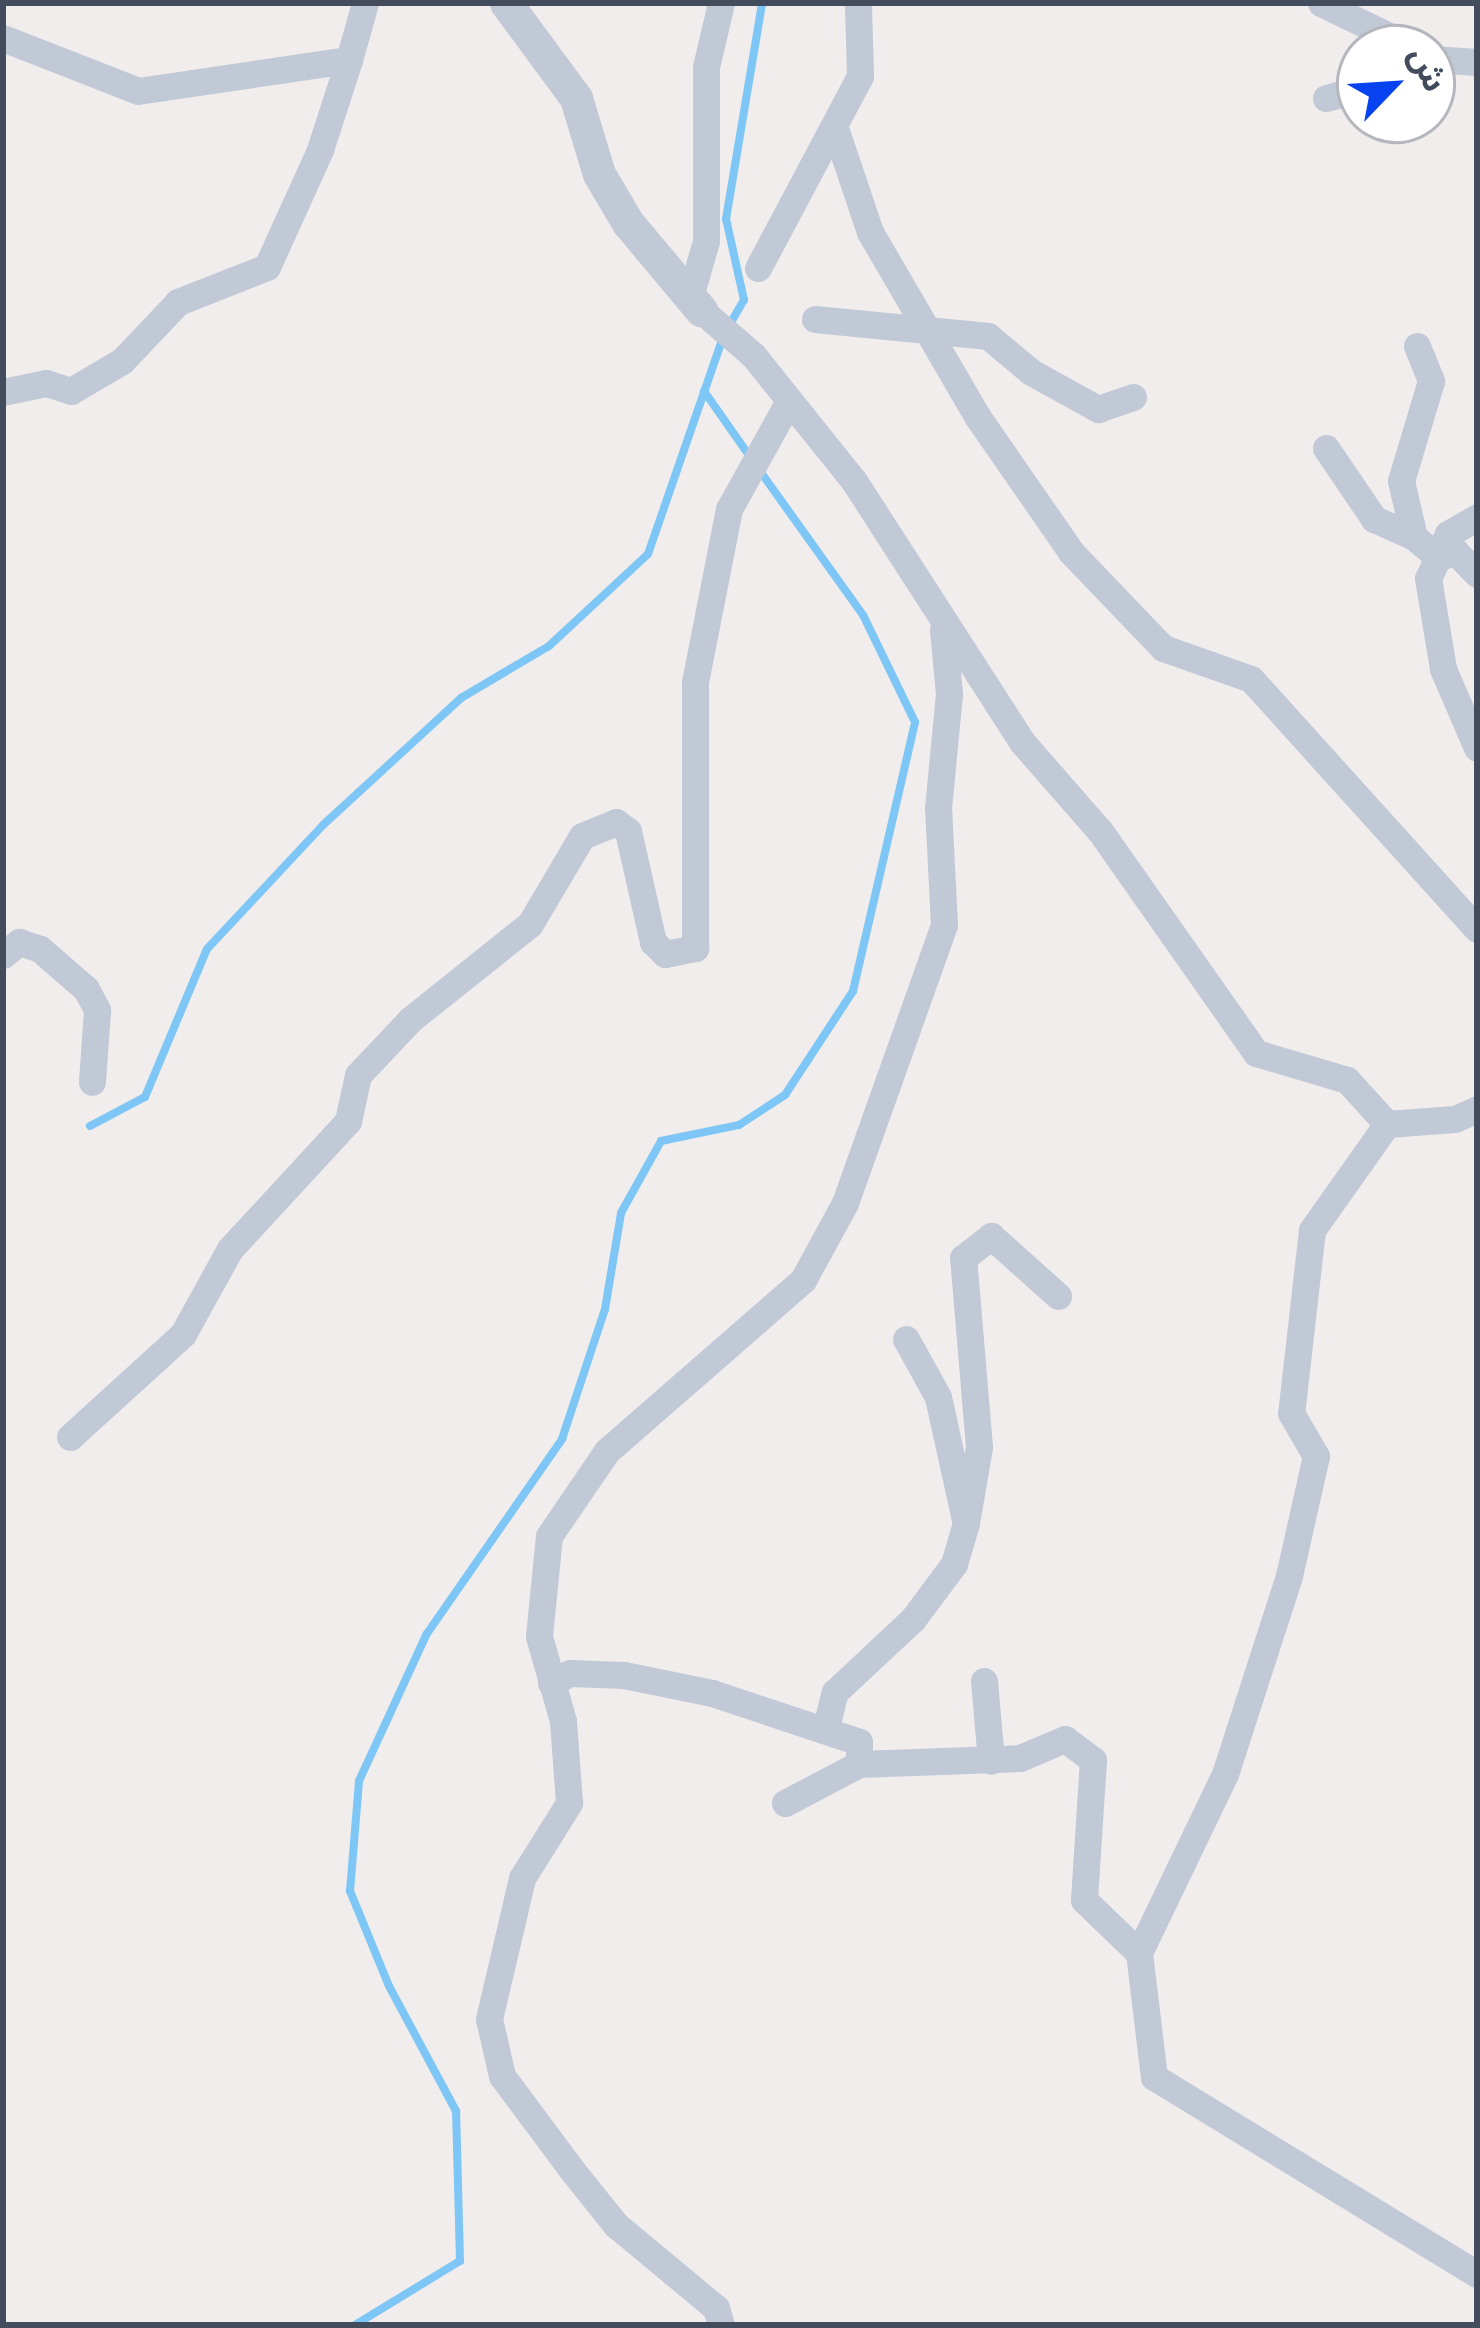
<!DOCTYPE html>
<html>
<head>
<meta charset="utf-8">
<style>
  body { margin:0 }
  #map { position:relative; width:1480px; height:2328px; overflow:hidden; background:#f0edec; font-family:"Alegreya Sans","Noto Sans Arabic",sans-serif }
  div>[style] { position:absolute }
  .stream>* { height:8px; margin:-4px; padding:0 4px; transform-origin:4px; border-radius:4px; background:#7dc6f5 }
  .minor>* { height:27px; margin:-13.5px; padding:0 13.5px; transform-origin:13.5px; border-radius:13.5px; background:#c1c8d6 }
  .tertiary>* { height:33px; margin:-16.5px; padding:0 16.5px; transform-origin:16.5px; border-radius:16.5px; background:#c1c8d6 }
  span { translate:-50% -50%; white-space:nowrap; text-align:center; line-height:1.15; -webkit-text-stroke:10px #fff; paint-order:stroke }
  .frame { position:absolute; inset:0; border:6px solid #434c5c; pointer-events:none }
  .north { position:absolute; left:1336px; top:24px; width:120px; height:120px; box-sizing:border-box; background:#fff; border:3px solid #b4b7be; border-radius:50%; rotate:65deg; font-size:33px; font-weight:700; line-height:48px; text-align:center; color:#434c5c }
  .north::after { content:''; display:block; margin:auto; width:42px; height:54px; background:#0642f0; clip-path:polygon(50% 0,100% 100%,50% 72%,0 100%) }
</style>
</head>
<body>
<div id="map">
  <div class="stream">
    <i style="left:730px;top:324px;width:28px;rotate:-60deg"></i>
    <i style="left:744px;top:300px;width:83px;rotate:-102.5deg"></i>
    <i style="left:726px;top:219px;width:219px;rotate:-80.5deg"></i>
    <i style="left:704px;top:391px;width:82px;rotate:55deg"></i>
    <i style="left:90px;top:1126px;width:62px;rotate:-27.8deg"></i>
    <i style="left:145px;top:1097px;width:160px;rotate:-67.3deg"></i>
    <i style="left:207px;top:949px;width:170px;rotate:-46.9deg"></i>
    <i style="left:323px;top:825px;width:188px;rotate:-42.6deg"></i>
    <i style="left:461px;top:698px;width:102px;rotate:-30.6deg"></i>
    <i style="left:549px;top:646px;width:135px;rotate:-42.9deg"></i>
    <i style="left:648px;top:554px;width:230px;rotate:-70.9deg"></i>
    <i style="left:355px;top:2325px;width:123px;rotate:-31.4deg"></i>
    <i style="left:460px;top:2261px;width:150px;rotate:-91.5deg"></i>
    <i style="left:456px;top:2111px;width:142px;rotate:-118.2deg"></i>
    <i style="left:389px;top:1986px;width:103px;rotate:-112.3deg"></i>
    <i style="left:350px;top:1891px;width:110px;rotate:-85.3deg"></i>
    <i style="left:359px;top:1781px;width:161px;rotate:-65.3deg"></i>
    <i style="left:426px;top:1635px;width:239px;rotate:-55.2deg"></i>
    <i style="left:562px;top:1439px;width:137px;rotate:-71.7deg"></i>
    <i style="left:605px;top:1309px;width:97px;rotate:-80.5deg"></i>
    <i style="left:621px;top:1213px;width:82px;rotate:-60.9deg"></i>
    <i style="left:661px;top:1141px;width:80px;rotate:-11.6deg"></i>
    <i style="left:739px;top:1125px;width:55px;rotate:-33.1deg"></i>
    <i style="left:785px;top:1095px;width:124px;rotate:-56.8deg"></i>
    <i style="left:853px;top:991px;width:276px;rotate:-77deg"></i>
    <i style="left:915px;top:722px;width:119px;rotate:-115.9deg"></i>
    <i style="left:863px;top:615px;width:178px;rotate:-125.6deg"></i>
  </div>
  <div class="minor">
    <i style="left:1321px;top:3px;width:103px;rotate:25.8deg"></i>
    <i style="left:3px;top:38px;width:145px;rotate:21.4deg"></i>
    <i style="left:138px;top:91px;width:213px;rotate:-8.4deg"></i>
    <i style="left:349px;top:60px;width:95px;rotate:107.9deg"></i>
    <i style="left:320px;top:150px;width:128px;rotate:114.4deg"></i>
    <i style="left:267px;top:267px;width:96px;rotate:158.5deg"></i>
    <i style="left:178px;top:302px;width:81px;rotate:133.5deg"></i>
    <i style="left:122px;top:361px;width:59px;rotate:149.5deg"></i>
    <i style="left:71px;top:391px;width:26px;rotate:-162deg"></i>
    <i style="left:46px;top:383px;width:44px;rotate:168.2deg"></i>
    <i style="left:1432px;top:59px;width:45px;rotate:3.8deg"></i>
    <i style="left:349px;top:60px;width:59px;rotate:-74.3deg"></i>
    <i style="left:1326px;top:98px;width:35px;rotate:-15deg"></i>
    <i style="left:835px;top:128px;width:110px;rotate:71.4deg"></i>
    <i style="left:870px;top:232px;width:213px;rotate:59.8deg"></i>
    <i style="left:977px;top:416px;width:165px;rotate:55.3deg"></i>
    <i style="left:1071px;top:552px;width:133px;rotate:46.2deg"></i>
    <i style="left:1163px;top:648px;width:93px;rotate:19.4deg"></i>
    <i style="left:1251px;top:679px;width:337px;rotate:47.9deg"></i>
    <i style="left:758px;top:268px;width:217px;rotate:-62deg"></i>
    <i style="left:860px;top:76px;width:73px;rotate:-91.6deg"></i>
    <i style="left:689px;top:300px;width:61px;rotate:-73.9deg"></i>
    <i style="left:706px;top:241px;width:174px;rotate:-90deg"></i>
    <i style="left:706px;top:67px;width:66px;rotate:-76.8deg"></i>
    <i style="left:701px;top:310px;width:69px;rotate:40.9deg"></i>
    <i style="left:753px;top:355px;width:161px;rotate:51.3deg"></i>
    <i style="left:854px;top:481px;width:310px;rotate:57.2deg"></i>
    <i style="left:1022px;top:742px;width:118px;rotate:48.8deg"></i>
    <i style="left:1100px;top:831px;width:271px;rotate:54.9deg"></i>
    <i style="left:1256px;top:1053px;width:95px;rotate:16.5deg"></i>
    <i style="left:1347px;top:1080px;width:59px;rotate:47.7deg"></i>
    <i style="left:1387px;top:1124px;width:68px;rotate:-4.2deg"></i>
    <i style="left:1455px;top:1119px;width:24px;rotate:-24deg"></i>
    <i style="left:815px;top:319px;width:174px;rotate:5.6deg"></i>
    <i style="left:988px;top:336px;width:56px;rotate:39.9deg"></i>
    <i style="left:1031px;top:372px;width:77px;rotate:28.9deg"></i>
    <i style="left:1098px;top:409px;width:37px;rotate:-19deg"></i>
    <i style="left:1417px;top:346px;width:38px;rotate:68deg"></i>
    <i style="left:1431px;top:381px;width:104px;rotate:106.7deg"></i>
    <i style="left:1401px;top:481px;width:57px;rotate:76.9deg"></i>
    <i style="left:1414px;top:537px;width:31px;rotate:40deg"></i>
    <i style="left:1438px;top:557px;width:25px;rotate:-67deg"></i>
    <i style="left:1448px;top:534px;width:34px;rotate:-30deg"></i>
    <i style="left:1326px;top:448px;width:86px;rotate:55.9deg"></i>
    <i style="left:1374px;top:519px;width:44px;rotate:24.2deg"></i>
    <i style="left:1477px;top:574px;width:30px;rotate:-134deg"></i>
    <i style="left:1456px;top:552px;width:19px;rotate:164deg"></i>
    <i style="left:1438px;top:557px;width:23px;rotate:115deg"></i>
    <i style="left:1428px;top:578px;width:92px;rotate:80.6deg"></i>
    <i style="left:1443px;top:669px;width:86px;rotate:66.7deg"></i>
    <i style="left:3px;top:955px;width:21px;rotate:-39deg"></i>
    <i style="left:19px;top:942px;width:22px;rotate:18deg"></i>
    <i style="left:40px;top:949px;width:61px;rotate:41deg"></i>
    <i style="left:86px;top:989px;width:24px;rotate:62deg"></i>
    <i style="left:97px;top:1010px;width:72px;rotate:94deg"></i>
    <i style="left:1387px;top:1124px;width:130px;rotate:125.3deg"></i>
    <i style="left:1312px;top:1230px;width:184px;rotate:96.5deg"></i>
    <i style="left:1291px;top:1413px;width:50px;rotate:59.8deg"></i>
    <i style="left:1316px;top:1456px;width:123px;rotate:102.7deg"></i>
    <i style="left:1289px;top:1576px;width:208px;rotate:107.9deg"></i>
    <i style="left:1225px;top:1774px;width:199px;rotate:115.7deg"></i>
    <i style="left:1139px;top:1953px;width:125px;rotate:83.1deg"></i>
    <i style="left:1154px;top:2077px;width:378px;rotate:31.4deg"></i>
    <i style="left:906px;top:1339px;width:66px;rotate:61.1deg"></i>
    <i style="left:938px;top:1397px;width:126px;rotate:77.6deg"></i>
    <i style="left:70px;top:1437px;width:153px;rotate:-42.3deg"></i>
    <i style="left:183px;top:1334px;width:97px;rotate:-61.1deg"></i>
    <i style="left:230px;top:1249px;width:174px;rotate:-47.3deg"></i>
    <i style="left:348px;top:1121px;width:47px;rotate:-77.7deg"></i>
    <i style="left:358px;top:1075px;width:77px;rotate:-46.6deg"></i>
    <i style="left:411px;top:1019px;width:152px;rotate:-38.6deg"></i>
    <i style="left:530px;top:924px;width:102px;rotate:-59.4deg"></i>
    <i style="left:582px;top:836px;width:37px;rotate:-22deg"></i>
    <i style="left:616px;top:822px;width:15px;rotate:37deg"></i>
    <i style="left:628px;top:831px;width:114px;rotate:77.3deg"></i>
    <i style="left:653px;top:942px;width:17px;rotate:45deg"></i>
    <i style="left:665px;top:954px;width:31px;rotate:-11deg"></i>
    <i style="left:695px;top:948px;width:266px;rotate:-90deg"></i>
    <i style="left:695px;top:682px;width:176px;rotate:-78.9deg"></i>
    <i style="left:729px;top:509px;width:118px;rotate:-61deg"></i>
    <i style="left:984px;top:1681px;width:80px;rotate:85deg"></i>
    <i style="left:551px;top:1683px;width:21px;rotate:-28deg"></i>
    <i style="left:570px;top:1673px;width:54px;rotate:2.1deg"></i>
    <i style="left:624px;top:1675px;width:90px;rotate:11.6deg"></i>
    <i style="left:712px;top:1693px;width:155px;rotate:18.4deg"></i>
    <i style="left:859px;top:1742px;width:22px;rotate:90deg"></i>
    <i style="left:826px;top:1727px;width:36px;rotate:-76deg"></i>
    <i style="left:835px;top:1692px;width:107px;rotate:-43.1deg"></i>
    <i style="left:913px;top:1619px;width:69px;rotate:-53.3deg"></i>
    <i style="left:954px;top:1564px;width:43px;rotate:-73.7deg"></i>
    <i style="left:966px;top:1523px;width:77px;rotate:-80.3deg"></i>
    <i style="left:979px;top:1447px;width:190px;rotate:-94.8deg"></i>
    <i style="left:963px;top:1258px;width:36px;rotate:-38deg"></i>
    <i style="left:991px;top:1236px;width:90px;rotate:41.8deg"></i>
    <i style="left:785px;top:1803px;width:84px;rotate:-27.8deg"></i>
    <i style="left:859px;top:1764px;width:161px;rotate:-2.1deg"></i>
    <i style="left:1020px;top:1758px;width:49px;rotate:-22.9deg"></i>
    <i style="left:1065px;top:1739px;width:35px;rotate:37deg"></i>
    <i style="left:1093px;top:1760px;width:140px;rotate:93.7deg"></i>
    <i style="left:1084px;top:1900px;width:76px;rotate:43.9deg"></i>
    <i style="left:721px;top:2325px;width:18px;rotate:-106deg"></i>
    <i style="left:716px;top:2308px;width:130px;rotate:-140.3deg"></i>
    <i style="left:616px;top:2225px;width:70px;rotate:-128.7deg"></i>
    <i style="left:572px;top:2170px;width:117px;rotate:-126.7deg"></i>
    <i style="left:502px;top:2076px;width:58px;rotate:-102.8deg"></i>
    <i style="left:489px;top:2019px;width:145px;rotate:-76.8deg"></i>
    <i style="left:522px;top:1878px;width:89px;rotate:-57.9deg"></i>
    <i style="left:569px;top:1803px;width:82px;rotate:-94.2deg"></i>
    <i style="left:563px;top:1721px;width:88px;rotate:-105.8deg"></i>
    <i style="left:539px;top:1636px;width:100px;rotate:-84.3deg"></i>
    <i style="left:549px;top:1536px;width:103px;rotate:-55.7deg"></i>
    <i style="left:607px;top:1451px;width:260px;rotate:-41.1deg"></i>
    <i style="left:803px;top:1280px;width:88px;rotate:-61.4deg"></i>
    <i style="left:845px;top:1203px;width:295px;rotate:-70.4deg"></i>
    <i style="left:944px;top:925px;width:117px;rotate:-92.9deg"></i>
    <i style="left:938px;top:808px;width:115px;rotate:-84.5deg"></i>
    <i style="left:949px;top:694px;width:65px;rotate:-95.3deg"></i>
  </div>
  <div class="tertiary">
    <i style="left:506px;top:3px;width:118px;rotate:53.6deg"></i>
    <i style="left:576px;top:98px;width:79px;rotate:73.2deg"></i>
    <i style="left:599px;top:174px;width:57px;rotate:59.4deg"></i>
    <i style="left:628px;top:223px;width:114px;rotate:50deg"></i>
  </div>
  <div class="frame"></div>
  <div class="north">ش</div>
</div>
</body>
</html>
